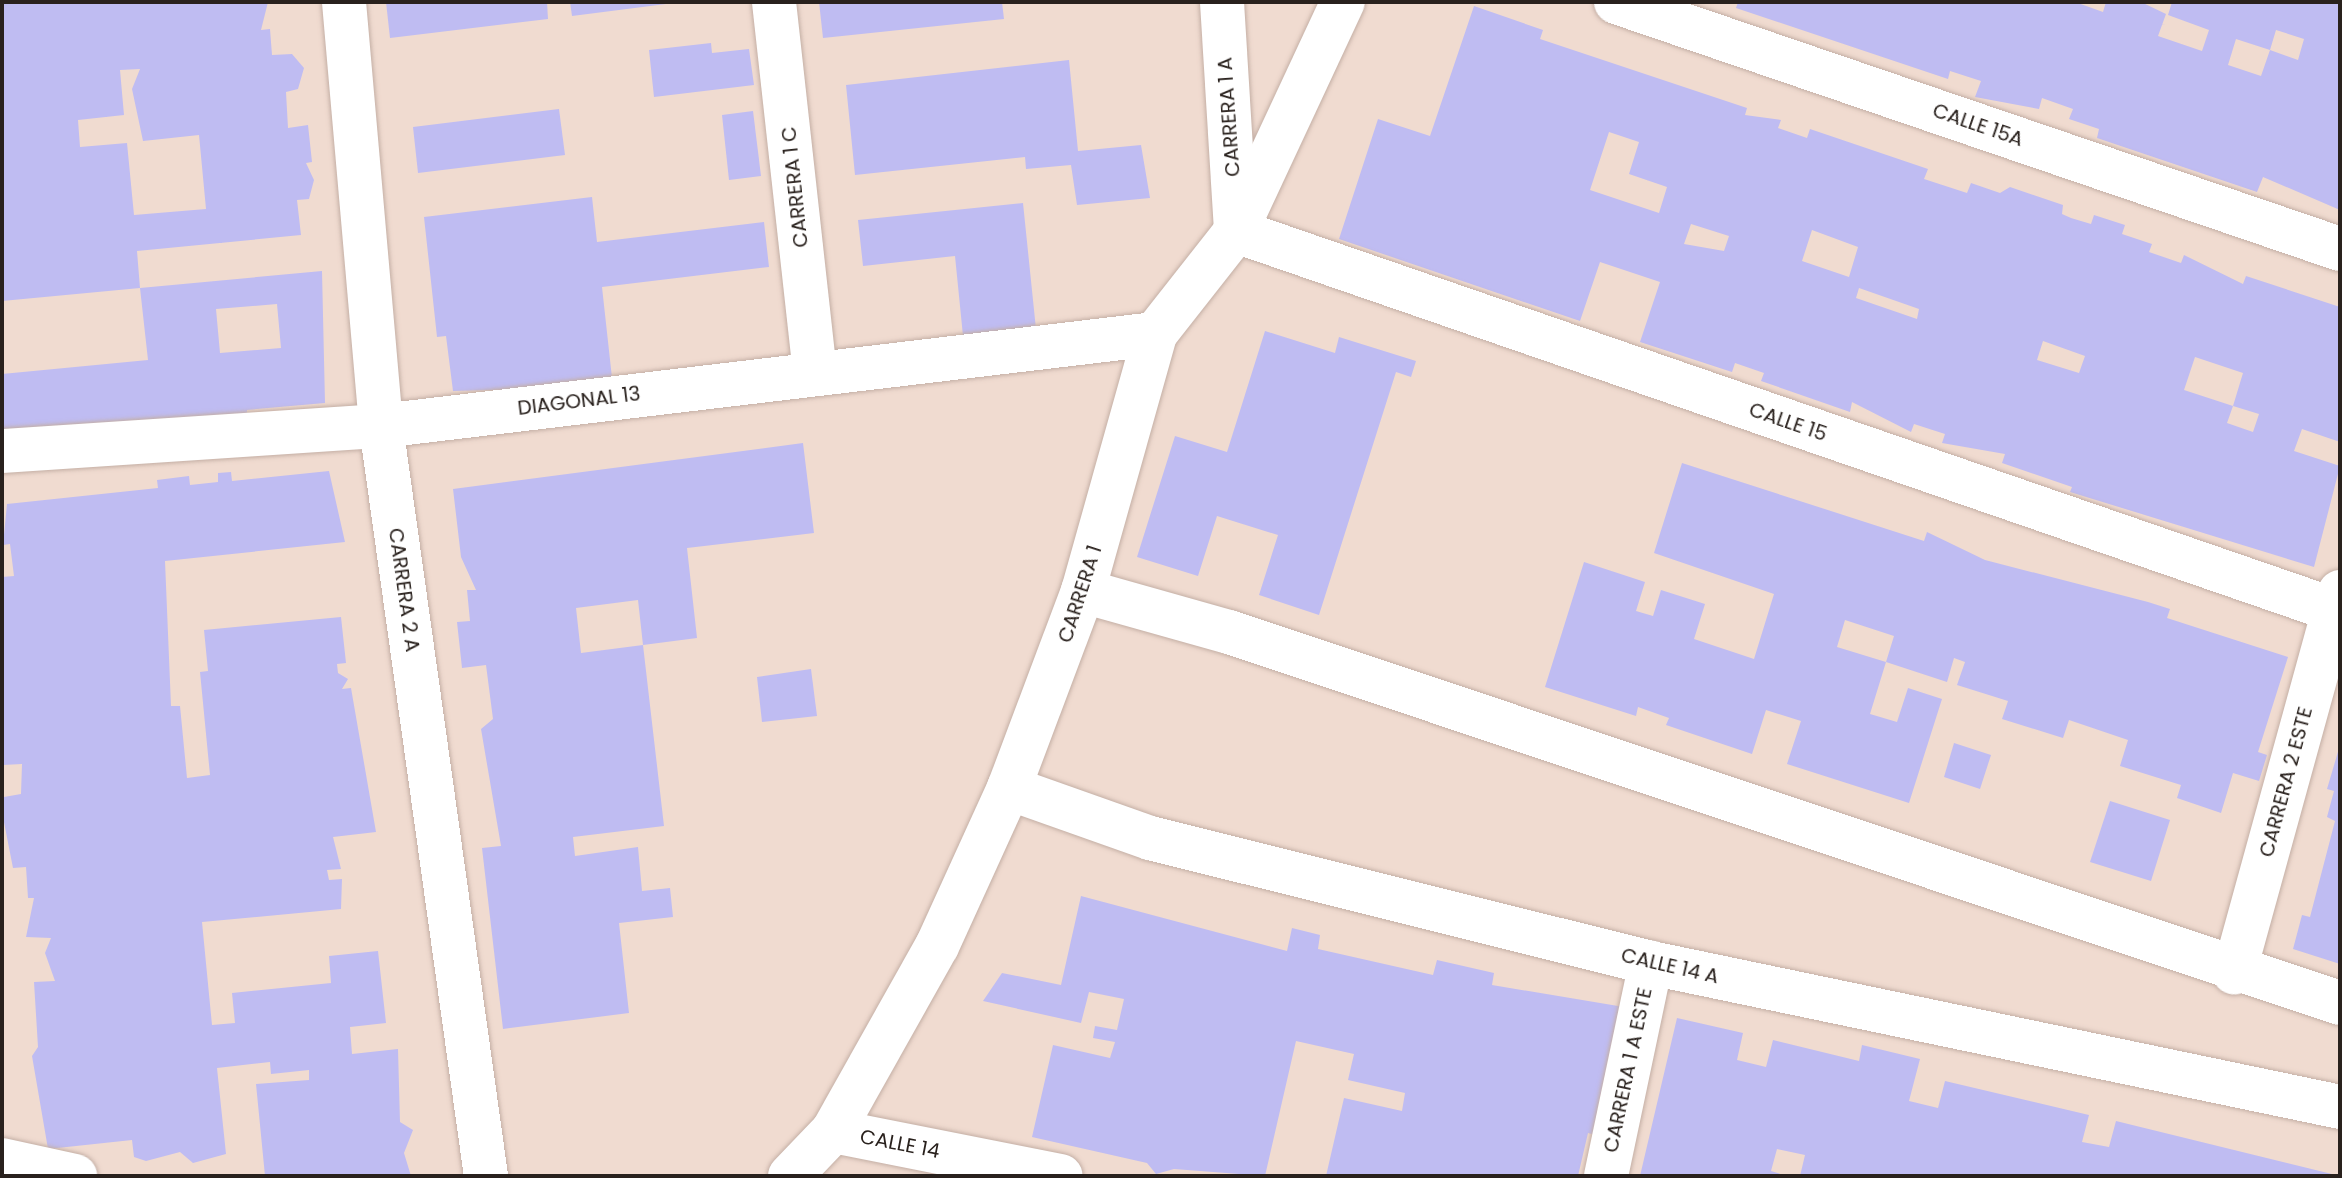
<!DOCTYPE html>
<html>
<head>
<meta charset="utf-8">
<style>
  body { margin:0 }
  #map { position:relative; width:2342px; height:1178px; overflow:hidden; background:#f0dbd0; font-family:Poppins,sans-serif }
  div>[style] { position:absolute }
  .building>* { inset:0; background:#bfbcf2 }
  .roads { filter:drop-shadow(0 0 2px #c4afa5) drop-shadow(0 0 2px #c4afa5) }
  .street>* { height:44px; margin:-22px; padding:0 22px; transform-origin:22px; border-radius:22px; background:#fff }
  .secondary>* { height:44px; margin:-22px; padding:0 22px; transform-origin:22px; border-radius:22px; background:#fff }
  span { translate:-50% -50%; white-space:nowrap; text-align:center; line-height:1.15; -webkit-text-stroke:6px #fff; paint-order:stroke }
  .street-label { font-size:20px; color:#29211d }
  .frame { position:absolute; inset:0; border:4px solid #29211d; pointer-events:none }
</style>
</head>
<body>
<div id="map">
  <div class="building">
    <i style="clip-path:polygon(evenodd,2px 2px,268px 2px,261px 30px,270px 29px,272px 55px,292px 54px,304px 68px,298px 89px,286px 92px,288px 128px,308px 125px,312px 162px,306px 163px,314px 180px,309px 199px,297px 200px,301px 235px,137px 251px,140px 288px,322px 271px,325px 403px,247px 410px,247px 420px,173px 427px,172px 418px,2px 444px,2px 374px,148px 360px,140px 288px,2px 301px,2px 2px,140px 69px,132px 89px,143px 141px,199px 135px,206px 209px,134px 215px,127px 143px,80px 147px,78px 120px,124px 115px,120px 70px,140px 69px,2px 2px,277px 304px,281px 348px,220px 353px,216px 309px,277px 304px)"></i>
    <i style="clip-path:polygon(386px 2px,547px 2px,548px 19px,390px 38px)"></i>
    <i style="clip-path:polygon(570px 2px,666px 2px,666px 4px,572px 16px)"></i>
    <i style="clip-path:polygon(819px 2px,1002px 2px,1004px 19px,823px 38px)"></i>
    <i style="clip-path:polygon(evenodd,1738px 2px,2075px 2px,2103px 12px,2106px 2px,2141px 2px,2166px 14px,2158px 36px,2202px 51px,2209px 30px,2168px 15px,2172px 2px,2340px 2px,2340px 210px,2263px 177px,2257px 192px,2097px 138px,2099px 129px,2069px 119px,2073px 109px,2042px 98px,2039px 109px,1975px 97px,1981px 81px,1950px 71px,1948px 79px,1736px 8px,1738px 2px,2276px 30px,2304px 39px,2298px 60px,2270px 50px,2261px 76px,2228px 65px,2236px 39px,2270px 50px,2276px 30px)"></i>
    <i style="clip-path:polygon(evenodd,1474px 6px,1543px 30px,1540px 39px,1747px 108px,1745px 115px,1781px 120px,1778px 128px,1807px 138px,1810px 129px,1928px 169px,1924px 179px,1967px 193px,1971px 183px,2000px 193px,2010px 187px,2063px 205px,2062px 214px,2071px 218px,2091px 224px,2094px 215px,2125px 225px,2122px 234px,2152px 244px,2149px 252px,2181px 263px,2184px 255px,2243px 284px,2246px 276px,2340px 307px,2340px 442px,2302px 429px,2294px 451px,2340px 466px,2314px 567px,2070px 492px,2072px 487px,2002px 463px,2005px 454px,1942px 443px,1945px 434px,1914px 424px,1911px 432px,1852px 402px,1850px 412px,1761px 381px,1764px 373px,1735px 363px,1732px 372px,1640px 342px,1660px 282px,1600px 262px,1580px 321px,1339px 239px,1378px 119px,1430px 136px,1474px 6px,1609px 132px,1639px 142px,1629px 174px,1667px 187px,1659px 213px,1590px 190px,1609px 132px,1474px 6px,1691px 224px,1729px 236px,1724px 251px,1684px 244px,1691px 224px,1474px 6px,1812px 230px,1858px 247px,1849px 277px,1802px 261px,1812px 230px,1474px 6px,1859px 288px,1919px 309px,1917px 319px,1856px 298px,1859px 288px,1474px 6px,2043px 341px,2085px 356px,2079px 373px,2037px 360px,2043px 341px,1474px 6px,2195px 357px,2243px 373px,2233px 406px,2259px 414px,2253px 432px,2227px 423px,2233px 406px,2184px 390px,2195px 357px)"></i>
    <i style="clip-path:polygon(711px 43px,712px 53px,749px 49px,754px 85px,654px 97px,649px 50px)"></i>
    <i style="clip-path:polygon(1069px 60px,1078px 151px,1141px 145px,1150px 198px,1077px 205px,1071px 165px,1026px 169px,1025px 157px,855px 175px,846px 85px)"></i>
    <i style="clip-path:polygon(559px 109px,565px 155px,418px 173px,413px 127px)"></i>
    <i style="clip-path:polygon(753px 111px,761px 176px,729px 180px,722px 115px)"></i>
    <i style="clip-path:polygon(592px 197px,597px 242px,764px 222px,769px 267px,602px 287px,613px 387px,453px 391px,446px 336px,437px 337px,424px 217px)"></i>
    <i style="clip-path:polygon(1023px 203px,1037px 339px,964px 346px,955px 256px,863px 266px,858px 220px)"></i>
    <i style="clip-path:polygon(1265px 331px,1335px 353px,1339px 337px,1416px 361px,1411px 377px,1396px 372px,1319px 615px,1259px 595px,1278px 535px,1217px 516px,1198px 576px,1137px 557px,1175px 436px,1227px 452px)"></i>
    <i style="clip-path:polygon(803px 443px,814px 533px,687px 548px,697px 638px,643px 645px,638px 600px,576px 608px,581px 653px,643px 645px,664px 826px,573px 837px,575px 856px,638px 847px,642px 891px,670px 888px,673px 917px,619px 923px,629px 1013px,503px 1029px,482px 848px,501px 846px,481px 729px,493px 719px,486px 665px,462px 668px,457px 622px,470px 621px,467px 590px,476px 590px,461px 557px,453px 489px)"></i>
    <i style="clip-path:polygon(1682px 463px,1924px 541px,1927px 532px,1985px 560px,2148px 602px,2170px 609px,2167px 618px,2288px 657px,2258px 752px,2267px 755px,2259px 781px,2233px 773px,2221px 813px,2177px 798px,2181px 785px,2120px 766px,2128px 740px,2069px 720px,2063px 738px,2002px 719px,2008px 701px,1957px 685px,1965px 662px,1954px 658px,1947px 682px,1886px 662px,1894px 636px,1845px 620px,1837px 647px,1886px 662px,1870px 714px,1897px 722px,1908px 688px,1942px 699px,1909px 803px,1787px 764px,1801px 721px,1766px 710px,1752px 754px,1666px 725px,1669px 718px,1638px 707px,1636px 716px,1545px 687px,1584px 562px,1645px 582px,1636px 611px,1653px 616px,1661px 590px,1705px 604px,1694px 639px,1754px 659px,1774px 594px,1654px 553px)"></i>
    <i style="clip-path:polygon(329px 471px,345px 542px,165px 561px,171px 706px,180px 706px,187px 778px,210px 775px,200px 672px,208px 671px,204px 630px,341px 617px,346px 663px,337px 664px,338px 673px,348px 679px,342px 689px,351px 688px,376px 832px,333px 837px,341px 869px,327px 870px,329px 880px,342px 879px,341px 909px,202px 922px,212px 1025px,235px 1023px,232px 993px,331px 983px,329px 956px,378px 951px,386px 1023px,350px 1027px,352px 1054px,398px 1049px,400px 1122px,413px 1130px,404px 1153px,411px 1176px,265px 1176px,256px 1084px,309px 1080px,309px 1070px,271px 1074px,270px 1062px,217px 1068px,226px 1154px,193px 1163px,180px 1152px,146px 1161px,134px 1157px,132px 1140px,48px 1149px,32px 1056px,38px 1047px,34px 982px,55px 981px,45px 953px,51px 938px,26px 937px,34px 898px,28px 898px,26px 867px,13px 868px,2px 812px,4px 797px,21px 794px,22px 764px,3px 765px,2px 752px,2px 577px,14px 576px,10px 544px,3px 545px,7px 504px,158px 488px,157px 480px,189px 476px,190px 485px,218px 482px,218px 473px,231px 472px,232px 481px)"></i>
    <i style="clip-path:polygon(811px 669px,817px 716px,762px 722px,757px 677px)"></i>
    <i style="clip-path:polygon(1954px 743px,1991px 755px,1980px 789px,1944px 777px)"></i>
    <i style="clip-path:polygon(2340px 745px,2340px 964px,2293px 949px,2302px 915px,2310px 917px,2335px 821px,2327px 817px,2334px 791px,2327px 789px)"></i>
    <i style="clip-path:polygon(2110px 801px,2170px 820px,2151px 881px,2090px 862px)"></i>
    <i style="clip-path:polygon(1081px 896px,1287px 951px,1292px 928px,1320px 935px,1318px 949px,1433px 975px,1437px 960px,1494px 973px,1492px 985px,1624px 1007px,1595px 1135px,1588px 1133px,1578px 1176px,1326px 1176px,1344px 1098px,1402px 1111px,1405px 1093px,1348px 1080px,1354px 1054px,1296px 1041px,1265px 1176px,1174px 1169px,1156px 1174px,1147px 1163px,1032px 1137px,1053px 1045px,1110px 1058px,1115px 1042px,1093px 1038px,1095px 1026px,1117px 1030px,1124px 999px,1089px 992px,1081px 1023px,983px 1001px,1002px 973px,1061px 985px)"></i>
    <i style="clip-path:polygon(1677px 1018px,1743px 1033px,1737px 1060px,1766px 1067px,1773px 1040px,1859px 1061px,1862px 1045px,1920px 1059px,1909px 1101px,1938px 1108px,1945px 1081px,2089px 1115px,2082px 1142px,2109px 1147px,2116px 1121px,2340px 1176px,1800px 1176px,1805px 1155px,1777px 1149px,1771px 1171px,1787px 1176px,1640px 1176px)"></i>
  </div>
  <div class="roads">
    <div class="street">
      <i style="left:344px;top:2px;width:426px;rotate:85deg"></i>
      <i style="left:381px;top:426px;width:757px;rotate:82.03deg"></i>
      <i style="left:774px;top:2px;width:372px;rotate:83.7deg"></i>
      <i style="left:1222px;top:2px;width:229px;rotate:86.5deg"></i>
      <i style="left:1236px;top:231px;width:1162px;rotate:19.04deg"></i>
      <i style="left:2334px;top:610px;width:376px;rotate:105.4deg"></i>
      <i style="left:1616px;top:2px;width:765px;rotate:18.84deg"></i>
      <i style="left:2px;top:451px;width:380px;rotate:-3.8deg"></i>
      <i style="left:381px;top:426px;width:779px;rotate:-6.78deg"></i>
      <i style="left:1083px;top:591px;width:152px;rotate:15.7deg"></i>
      <i style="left:1229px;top:632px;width:1171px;rotate:18.47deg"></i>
      <i style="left:1009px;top:788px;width:150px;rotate:19.5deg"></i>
      <i style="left:1150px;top:838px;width:516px;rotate:14.01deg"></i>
      <i style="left:1651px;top:963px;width:704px;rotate:11.8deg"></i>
      <i style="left:833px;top:1131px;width:232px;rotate:11.2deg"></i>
      <i style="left:2px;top:1160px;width:75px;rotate:12.4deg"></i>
      <i style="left:1606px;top:1176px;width:218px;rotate:-78.1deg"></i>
    </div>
    <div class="secondary">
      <i style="left:2340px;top:592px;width:19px;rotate:108deg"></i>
      <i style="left:2334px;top:610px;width:6px;rotate:18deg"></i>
      <i style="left:790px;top:1176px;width:62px;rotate:-46.3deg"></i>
      <i style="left:833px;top:1131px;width:212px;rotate:-60.7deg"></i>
      <i style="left:937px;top:946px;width:174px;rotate:-65.5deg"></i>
      <i style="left:1009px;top:788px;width:210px;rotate:-69.4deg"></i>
      <i style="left:1083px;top:591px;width:267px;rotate:-74.3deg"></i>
      <i style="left:1155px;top:334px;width:131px;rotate:-51.8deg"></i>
      <i style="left:1236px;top:231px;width:253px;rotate:-65deg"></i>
    </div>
  </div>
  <div class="street-label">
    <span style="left:1229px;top:117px;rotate:-94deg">CARRERA 1 A</span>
    <span style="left:1978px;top:125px;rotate:19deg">CALLE 15A</span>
    <span style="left:795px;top:187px;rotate:-96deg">CARRERA 1 C</span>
    <span style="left:579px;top:401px;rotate:-7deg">DIAGONAL 13</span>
    <span style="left:1788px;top:422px;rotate:19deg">CALLE 15</span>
    <span style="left:404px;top:590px;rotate:82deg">CARRERA 2 A</span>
    <span style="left:1080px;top:594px;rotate:-72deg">CARRERA 1</span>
    <span style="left:2286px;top:782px;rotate:-75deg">CARRERA 2 ESTE</span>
    <span style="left:1670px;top:966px;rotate:13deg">CALLE 14 A</span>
    <span style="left:1628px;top:1070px;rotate:-78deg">CARRERA 1 A ESTE</span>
    <span style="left:900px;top:1144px;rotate:11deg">CALLE 14</span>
  </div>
  <div class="frame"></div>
</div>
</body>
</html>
